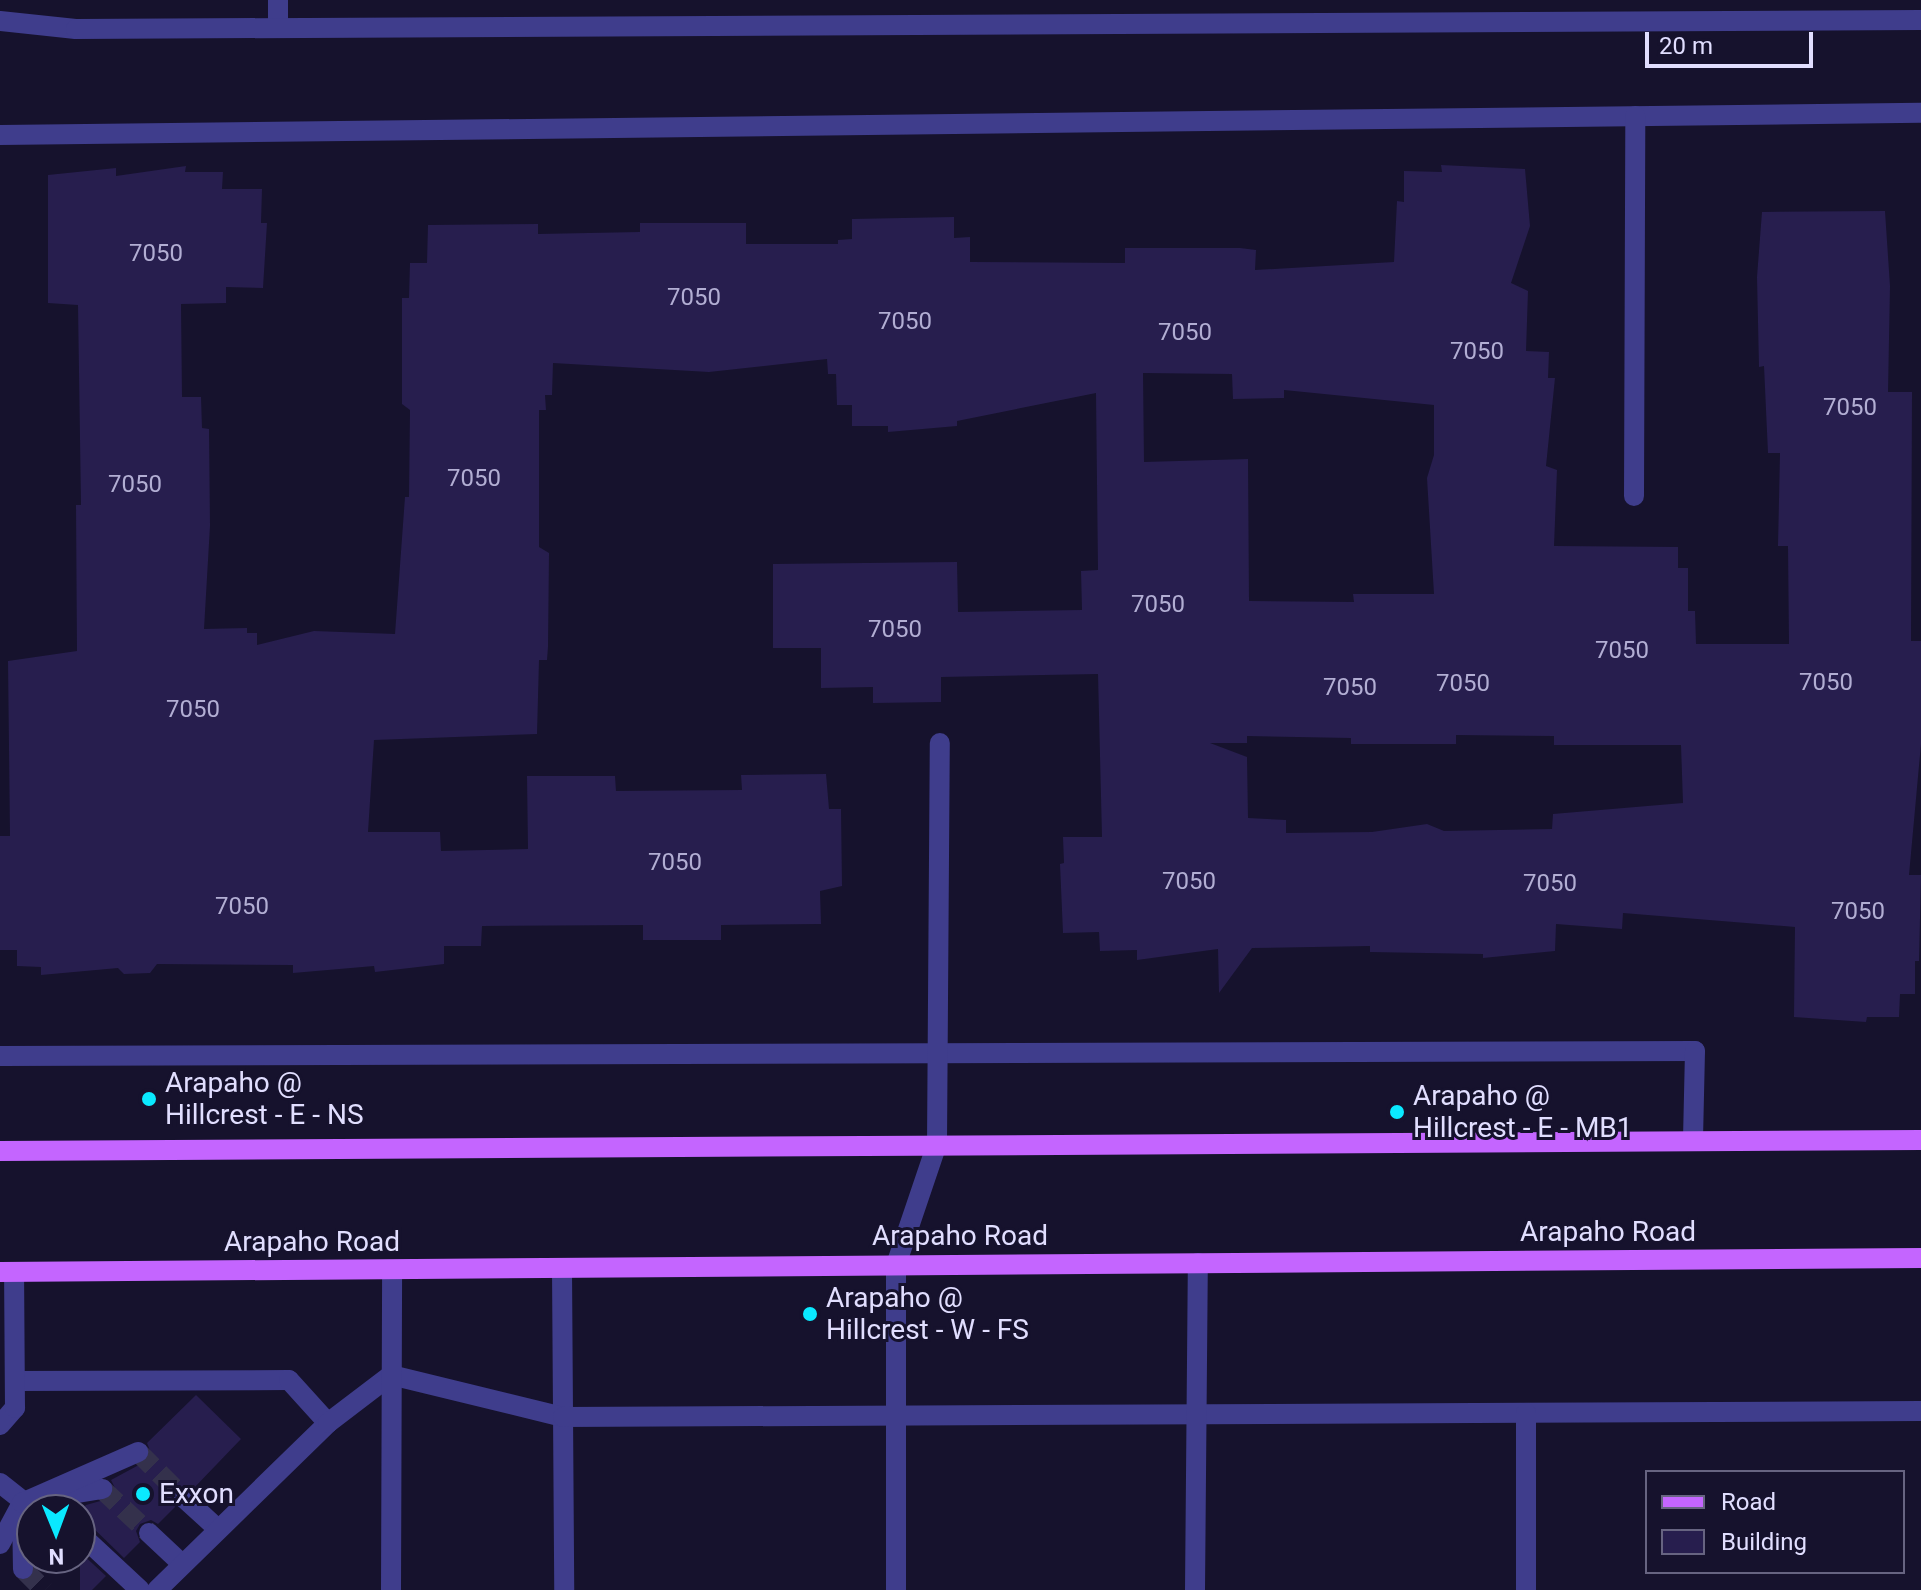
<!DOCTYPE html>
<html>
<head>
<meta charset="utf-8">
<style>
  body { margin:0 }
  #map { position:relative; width:1921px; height:1590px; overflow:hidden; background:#16122d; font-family:Roboto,sans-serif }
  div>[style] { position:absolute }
  .building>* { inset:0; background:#271e4e }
  .minor-tunnel>* { height:20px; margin-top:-10px; transform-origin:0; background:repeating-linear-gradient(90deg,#34314c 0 20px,transparent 0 30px) }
  .minor>* { height:20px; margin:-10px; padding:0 10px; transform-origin:10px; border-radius:10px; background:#3f3d8c }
  .major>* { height:20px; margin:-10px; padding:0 10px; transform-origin:10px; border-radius:10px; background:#c465ff }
  .dots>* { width:22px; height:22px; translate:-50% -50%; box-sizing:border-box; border:4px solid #16122d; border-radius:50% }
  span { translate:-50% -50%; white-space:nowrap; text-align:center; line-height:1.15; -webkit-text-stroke:6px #16122d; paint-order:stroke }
  .number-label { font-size:24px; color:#b2aed3 }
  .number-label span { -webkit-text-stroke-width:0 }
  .poi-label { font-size:28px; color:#e1deff }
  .left { translate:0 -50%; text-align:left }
  .street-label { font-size:28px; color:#e1deff }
  .legend { position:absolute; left:1645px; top:1470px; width:260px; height:104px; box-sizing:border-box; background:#16122d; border:2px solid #676481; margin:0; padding:10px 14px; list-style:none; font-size:24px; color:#e1deff }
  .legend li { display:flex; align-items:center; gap:16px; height:40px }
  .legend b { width:40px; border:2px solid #676481 }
  .north { position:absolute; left:16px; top:1494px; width:80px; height:80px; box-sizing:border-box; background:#16122d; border:2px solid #676481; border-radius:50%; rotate:179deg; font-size:22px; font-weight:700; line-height:32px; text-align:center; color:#e1deff }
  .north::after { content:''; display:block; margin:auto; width:28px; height:36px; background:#0ae9ff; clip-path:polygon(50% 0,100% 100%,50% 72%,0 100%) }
  .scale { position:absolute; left:1645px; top:32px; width:168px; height:36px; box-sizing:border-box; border:4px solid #e1deff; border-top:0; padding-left:10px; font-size:24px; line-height:28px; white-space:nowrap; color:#e1deff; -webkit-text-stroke:6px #16122d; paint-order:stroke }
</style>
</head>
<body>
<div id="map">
  <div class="building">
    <i style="clip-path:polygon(evenodd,1441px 165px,1525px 169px,1530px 226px,1511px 283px,1528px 291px,1526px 351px,1549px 352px,1548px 378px,1555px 378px,1546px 466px,1557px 470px,1554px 546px,1678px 547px,1678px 568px,1688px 568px,1688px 611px,1695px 611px,1696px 644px,1789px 644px,1788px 546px,1778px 546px,1780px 453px,1768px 453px,1764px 366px,1759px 367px,1757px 277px,1762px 212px,1885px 211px,1890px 286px,1888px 392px,1912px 392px,1911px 641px,1921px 641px,1921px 744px,1909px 875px,1921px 875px,1919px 961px,1915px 961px,1915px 994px,1900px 994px,1899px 1017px,1867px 1017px,1866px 1022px,1794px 1017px,1795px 927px,1623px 913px,1622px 929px,1556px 924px,1555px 951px,1483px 958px,1483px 954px,1370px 952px,1370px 946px,1252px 948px,1219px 993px,1218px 949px,1137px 960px,1137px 950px,1100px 951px,1099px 932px,1063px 933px,1060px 864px,1064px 863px,1063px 837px,1102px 837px,1098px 674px,941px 677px,941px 702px,873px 703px,873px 687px,821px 688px,821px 648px,773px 648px,773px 564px,957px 562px,958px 612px,1082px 610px,1081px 571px,1098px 570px,1096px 393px,957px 421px,957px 426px,888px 432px,888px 426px,852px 426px,852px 405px,837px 405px,836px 374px,828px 374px,827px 359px,709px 372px,553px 363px,552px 395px,545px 395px,546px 410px,539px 410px,539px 547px,549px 553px,548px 647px,547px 660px,539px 660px,537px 734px,374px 740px,368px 832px,440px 832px,441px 851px,528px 849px,527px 776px,615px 776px,616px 791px,742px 790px,741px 775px,826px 774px,829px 809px,841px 809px,842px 886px,820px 891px,821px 924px,721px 925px,721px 940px,643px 940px,643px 925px,482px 926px,481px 946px,444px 946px,444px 964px,375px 972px,374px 966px,293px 973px,293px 965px,157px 964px,150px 973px,124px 974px,118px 968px,41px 975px,41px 967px,17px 966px,17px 950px,0 950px,0 836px,10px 836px,8px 661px,77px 651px,76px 505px,81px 505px,78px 305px,48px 303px,48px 175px,116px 168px,116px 176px,186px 166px,185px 172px,223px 172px,222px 189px,262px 189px,261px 223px,267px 223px,263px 288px,226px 287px,226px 303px,181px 304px,182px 397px,201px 397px,202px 428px,209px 429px,210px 526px,204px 629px,247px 628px,247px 633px,257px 633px,257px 645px,314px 631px,395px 634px,405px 497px,409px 497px,410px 410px,402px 404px,402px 298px,409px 298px,410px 263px,427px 263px,428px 225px,538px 224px,538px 234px,640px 232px,640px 223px,746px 223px,746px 244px,838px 244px,838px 240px,852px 239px,852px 219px,954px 217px,954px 238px,970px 237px,970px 262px,1125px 263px,1125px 248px,1240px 248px,1256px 250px,1255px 270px,1394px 262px,1397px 201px,1404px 202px,1404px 171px,1442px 172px,1441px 165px,1143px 373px,1232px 374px,1233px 399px,1284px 398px,1284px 390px,1434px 405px,1434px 455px,1427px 478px,1434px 594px,1353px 594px,1354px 602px,1249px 601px,1248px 459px,1144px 462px,1143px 373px,1441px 165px,1456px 735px,1554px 736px,1554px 745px,1681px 745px,1683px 803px,1553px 814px,1552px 829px,1444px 831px,1427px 824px,1372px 832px,1286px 833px,1286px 820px,1248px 818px,1247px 757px,1210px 743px,1247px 743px,1247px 736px,1351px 738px,1351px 744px,1456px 744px,1456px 735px)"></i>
    <i style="clip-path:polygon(196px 1395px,241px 1439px,193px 1489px,186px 1485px,175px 1489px,171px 1496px,175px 1507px,158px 1524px,151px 1520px,140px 1524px,136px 1531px,140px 1542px,124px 1558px,89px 1524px,80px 1521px,80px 1511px,86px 1505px,111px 1498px,115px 1488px,111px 1480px,148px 1460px,151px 1453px,147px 1443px)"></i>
    <i style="clip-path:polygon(80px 1552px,106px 1576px,92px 1590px,80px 1590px)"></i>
  </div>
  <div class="minor-tunnel">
    <i style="left:138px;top:1452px;width:65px;rotate:45deg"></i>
    <i style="left:102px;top:1489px;width:64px;rotate:43.1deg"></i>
    <i style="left:23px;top:1569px;width:30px;rotate:45deg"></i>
  </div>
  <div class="minor">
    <i style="left:278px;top:0;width:28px;rotate:90deg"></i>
    <i style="left:0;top:21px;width:76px;rotate:6deg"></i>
    <i style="left:76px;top:29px;width:1845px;rotate:-0.28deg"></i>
    <i style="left:0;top:135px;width:1921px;rotate:-0.66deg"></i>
    <i style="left:1634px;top:496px;width:380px;rotate:-89.8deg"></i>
    <i style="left:0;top:1056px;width:1695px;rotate:-0.17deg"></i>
    <i style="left:1695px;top:1051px;width:90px;rotate:91.3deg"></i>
    <i style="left:562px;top:1269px;width:321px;rotate:89.6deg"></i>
    <i style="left:15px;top:1381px;width:274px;rotate:-0.2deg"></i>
    <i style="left:289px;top:1380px;width:58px;rotate:47.8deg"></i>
    <i style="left:0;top:1425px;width:23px;rotate:-49deg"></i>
    <i style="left:15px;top:1408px;width:136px;rotate:-90.4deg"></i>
    <i style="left:0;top:1483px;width:39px;rotate:38deg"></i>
    <i style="left:53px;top:1497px;width:50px;rotate:-9.3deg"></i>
    <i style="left:184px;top:1498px;width:46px;rotate:42.4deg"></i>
    <i style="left:22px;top:1507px;width:62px;rotate:89.1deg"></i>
    <i style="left:149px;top:1533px;width:45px;rotate:43.2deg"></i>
    <i style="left:80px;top:1534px;width:82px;rotate:43deg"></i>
    <i style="left:0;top:1544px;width:47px;rotate:-61.8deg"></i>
    <i style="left:22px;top:1503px;width:127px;rotate:-23.7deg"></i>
    <i style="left:157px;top:1590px;width:239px;rotate:-44.3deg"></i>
    <i style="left:328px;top:1423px;width:79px;rotate:-37.3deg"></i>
    <i style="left:391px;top:1375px;width:177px;rotate:13.7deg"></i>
    <i style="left:563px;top:1417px;width:1358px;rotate:-0.25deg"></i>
    <i style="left:391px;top:1590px;width:320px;rotate:-89.8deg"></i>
    <i style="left:896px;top:1590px;width:325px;rotate:-90deg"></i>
    <i style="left:896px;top:1265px;width:128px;rotate:-71.3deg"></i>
    <i style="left:937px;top:1144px;width:401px;rotate:-89.6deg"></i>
    <i style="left:1195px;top:1590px;width:327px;rotate:-89.5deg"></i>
    <i style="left:1526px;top:1590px;width:177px;rotate:-90deg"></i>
  </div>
  <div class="major">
    <i style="left:0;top:1151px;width:1921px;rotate:-0.33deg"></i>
    <i style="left:0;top:1272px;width:1921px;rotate:-0.42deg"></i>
  </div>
  <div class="dots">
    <i style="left:149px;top:1099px;background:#0ae9ff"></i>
    <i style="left:1397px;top:1112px;background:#0ae9ff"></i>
    <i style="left:810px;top:1314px;background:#0ae9ff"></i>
    <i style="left:143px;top:1494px;background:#0ae9ff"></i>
  </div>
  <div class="number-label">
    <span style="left:156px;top:254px">7050</span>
    <span style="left:694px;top:298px">7050</span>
    <span style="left:905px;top:322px">7050</span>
    <span style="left:1185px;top:333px">7050</span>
    <span style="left:1477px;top:352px">7050</span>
    <span style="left:1850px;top:408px">7050</span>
    <span style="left:474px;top:479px">7050</span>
    <span style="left:135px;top:485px">7050</span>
    <span style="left:1158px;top:605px">7050</span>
    <span style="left:895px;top:630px">7050</span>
    <span style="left:1622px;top:651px">7050</span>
    <span style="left:1826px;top:683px">7050</span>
    <span style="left:1463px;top:684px">7050</span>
    <span style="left:1350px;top:688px">7050</span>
    <span style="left:193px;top:710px">7050</span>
    <span style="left:675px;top:863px">7050</span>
    <span style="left:1189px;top:882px">7050</span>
    <span style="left:1550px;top:884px">7050</span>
    <span style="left:242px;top:907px">7050</span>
    <span style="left:1858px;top:912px">7050</span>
  </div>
  <div class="poi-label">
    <span class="left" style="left:165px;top:1099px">Arapaho @<br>Hillcrest - E - NS</span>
    <span class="left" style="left:1413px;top:1112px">Arapaho @<br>Hillcrest - E - MB1</span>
    <span class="left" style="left:826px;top:1314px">Arapaho @<br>Hillcrest - W - FS</span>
    <span class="left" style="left:159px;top:1494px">Exxon</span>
  </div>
  <div class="street-label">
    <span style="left:1608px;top:1232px">Arapaho Road</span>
    <span style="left:960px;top:1236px">Arapaho Road</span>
    <span style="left:312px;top:1242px">Arapaho Road</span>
  </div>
  <ul class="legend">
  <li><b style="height:10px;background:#c465ff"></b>Road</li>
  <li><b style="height:22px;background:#271e4e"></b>Building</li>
  </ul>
  <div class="north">N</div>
  <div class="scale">20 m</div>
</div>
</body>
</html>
